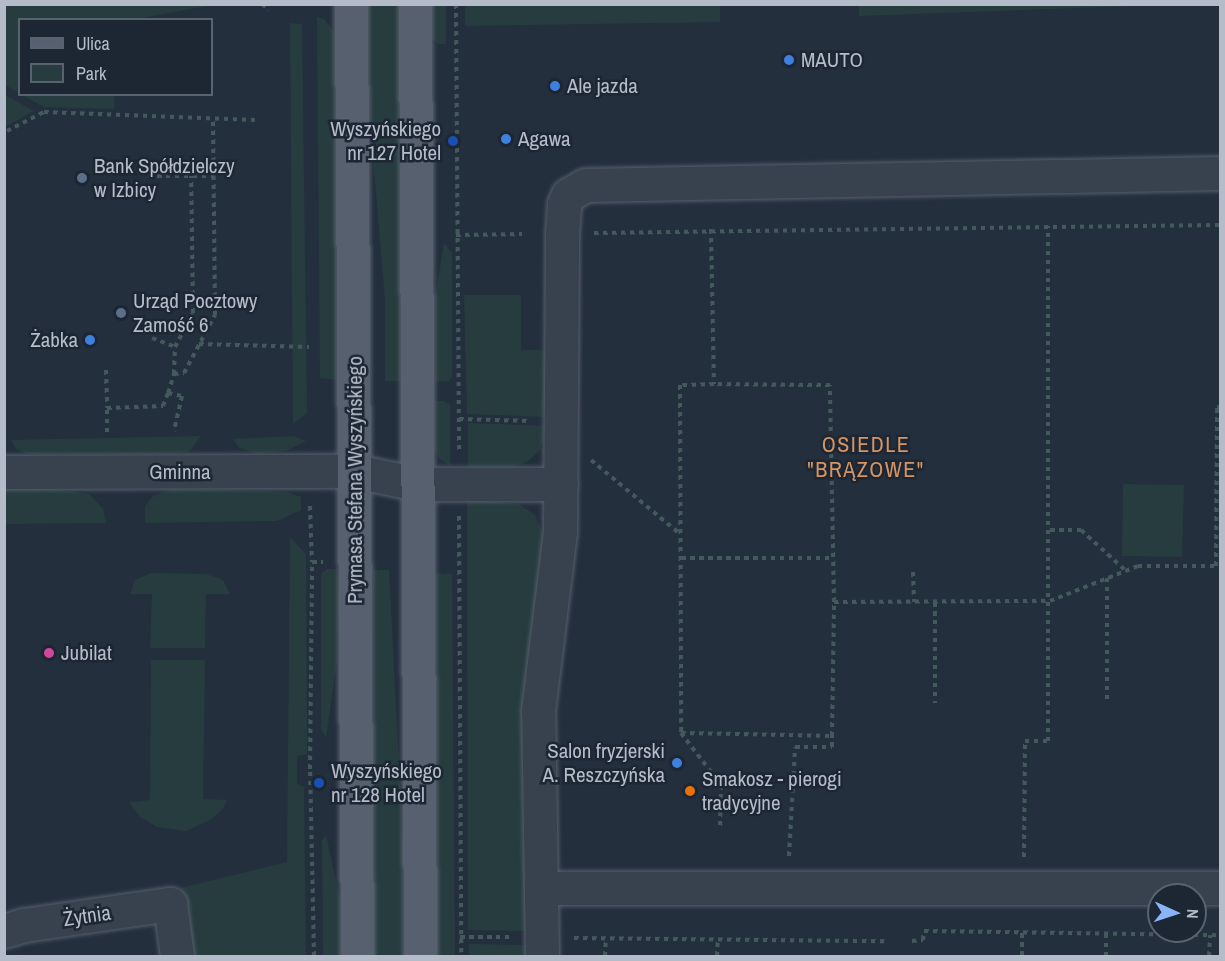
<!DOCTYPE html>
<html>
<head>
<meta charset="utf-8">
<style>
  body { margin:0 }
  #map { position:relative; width:1225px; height:961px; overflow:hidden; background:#242f3e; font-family:"Archivo Narrow",sans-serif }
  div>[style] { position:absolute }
  .green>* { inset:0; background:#263c3f }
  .path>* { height:4px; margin-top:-2px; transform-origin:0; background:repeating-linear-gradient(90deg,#44595c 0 4.5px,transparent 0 9px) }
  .roads { filter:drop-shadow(0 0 2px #565f6c) drop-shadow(0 0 2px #565f6c) }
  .minor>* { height:33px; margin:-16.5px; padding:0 16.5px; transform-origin:16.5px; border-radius:16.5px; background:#38414e }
  .major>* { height:33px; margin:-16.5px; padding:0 16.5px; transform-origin:16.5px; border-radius:16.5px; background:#56606e }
  .dots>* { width:16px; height:16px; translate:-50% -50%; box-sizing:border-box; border:3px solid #1d2633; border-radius:50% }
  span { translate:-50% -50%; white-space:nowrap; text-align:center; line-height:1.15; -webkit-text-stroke:5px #1d2633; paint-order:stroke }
  .poi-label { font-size:21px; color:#b4bcc9 }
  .left { translate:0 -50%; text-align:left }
  .right { translate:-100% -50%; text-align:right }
  .street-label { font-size:21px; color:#b4bcc9 }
  .neighbourhood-label { font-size:22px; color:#d59563; letter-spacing:1.5px }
  .frame { position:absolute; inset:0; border:6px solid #b4bcc9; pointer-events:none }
  .legend { position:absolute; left:18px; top:18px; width:195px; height:78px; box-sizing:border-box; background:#1d2633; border:2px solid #59626f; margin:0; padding:8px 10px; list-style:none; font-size:18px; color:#b4bcc9 }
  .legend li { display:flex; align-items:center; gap:12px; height:30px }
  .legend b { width:30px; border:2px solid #59626f }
  .north { position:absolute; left:1147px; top:883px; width:60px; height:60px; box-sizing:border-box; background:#1d2633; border:2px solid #59626f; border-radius:50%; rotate:93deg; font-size:16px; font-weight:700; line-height:24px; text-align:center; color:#b4bcc9 }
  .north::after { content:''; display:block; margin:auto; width:21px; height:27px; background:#8ab4f8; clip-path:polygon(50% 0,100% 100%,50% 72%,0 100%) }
</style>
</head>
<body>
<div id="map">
  <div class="green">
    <i style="clip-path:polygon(859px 4px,1158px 4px,1158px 5px,859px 16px)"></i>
    <i style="clip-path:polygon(4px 5px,5px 4px,213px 5px,136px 19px,20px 20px,19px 93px,5px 85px)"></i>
    <i style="clip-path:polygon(366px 5px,398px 5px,402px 381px,385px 381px,385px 299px,369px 111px)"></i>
    <i style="clip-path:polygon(431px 5px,446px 5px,446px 44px,438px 44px,432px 38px)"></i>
    <i style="clip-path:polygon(465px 5px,720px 5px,720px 22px,465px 26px)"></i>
    <i style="clip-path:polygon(317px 17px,324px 19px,333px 30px,336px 42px,336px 380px,320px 378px)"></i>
    <i style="clip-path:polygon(290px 23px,302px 24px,307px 413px,293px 424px)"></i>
    <i style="clip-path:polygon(5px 95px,34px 111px,5px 127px)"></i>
    <i style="clip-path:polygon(22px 95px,114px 95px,114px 109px,44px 107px)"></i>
    <i style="clip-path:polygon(444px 243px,452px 253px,452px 377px,449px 381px,435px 382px,435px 297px)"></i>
    <i style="clip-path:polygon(464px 295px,521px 295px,521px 350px,550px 350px,548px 417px,467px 414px)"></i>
    <i style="clip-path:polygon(433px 401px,444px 401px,450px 405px,450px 466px,439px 458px,432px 446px)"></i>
    <i style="clip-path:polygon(468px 423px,547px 426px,540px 450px,527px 462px,514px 467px,468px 467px)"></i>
    <i style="clip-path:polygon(201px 436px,190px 451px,178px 454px,27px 454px,16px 449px,11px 440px)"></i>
    <i style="clip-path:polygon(294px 436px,306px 441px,286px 451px,256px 454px,239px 448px,233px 439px)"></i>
    <i style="clip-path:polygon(1123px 484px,1184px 485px,1182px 557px,1122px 556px)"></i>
    <i style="clip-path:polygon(43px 488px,89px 494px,103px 509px,106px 523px,5px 524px,4px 489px)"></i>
    <i style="clip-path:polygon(174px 489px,287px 492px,301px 497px,301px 510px,277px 521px,145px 523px,145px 506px,153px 496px)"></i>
    <i style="clip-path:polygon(467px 500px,519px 504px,535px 515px,544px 534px,526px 931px,468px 930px)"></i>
    <i style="clip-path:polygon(290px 537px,306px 554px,307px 754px,297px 756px,297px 784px,304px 787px,306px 956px,190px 956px,181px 888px,287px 862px)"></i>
    <i style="clip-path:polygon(327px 569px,338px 569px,339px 596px,338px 654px,326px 738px,321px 728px,321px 574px)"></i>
    <i style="clip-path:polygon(373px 570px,389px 570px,403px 842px,403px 956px,374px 956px)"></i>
    <i style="clip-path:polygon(151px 573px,206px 574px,223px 580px,230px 594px,206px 594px,205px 648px,150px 648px,152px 594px,130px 594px,135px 580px)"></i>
    <i style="clip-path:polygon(433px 573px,452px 574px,455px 956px,436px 956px)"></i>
    <i style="clip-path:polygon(151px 660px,205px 660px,203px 799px,227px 800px,222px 810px,210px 820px,186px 831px,157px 827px,139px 816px,129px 802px,150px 800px)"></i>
    <i style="clip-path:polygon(326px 835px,340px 899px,340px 956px,323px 956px,322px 841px)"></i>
    <i style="clip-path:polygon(469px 944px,526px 945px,526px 956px,469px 956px)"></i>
  </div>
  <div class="path">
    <i style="left:262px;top:4px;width:9px;rotate:41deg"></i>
    <i style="left:456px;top:4px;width:450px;rotate:89.6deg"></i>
    <i style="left:7px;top:131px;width:42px;rotate:-27.2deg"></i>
    <i style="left:44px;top:112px;width:211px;rotate:2.2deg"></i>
    <i style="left:148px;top:176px;width:66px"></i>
    <i style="left:711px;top:229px;width:155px;rotate:88.9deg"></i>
    <i style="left:714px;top:384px;width:34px;rotate:178deg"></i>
    <i style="left:680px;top:385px;width:348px;rotate:89.8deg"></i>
    <i style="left:681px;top:733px;width:151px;rotate:1.1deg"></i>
    <i style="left:832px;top:736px;width:134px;rotate:-89.1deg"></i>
    <i style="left:834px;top:602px;width:217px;rotate:-91.1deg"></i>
    <i style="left:830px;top:385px;width:116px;rotate:-179.5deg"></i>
    <i style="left:594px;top:233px;width:626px;rotate:-0.73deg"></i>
    <i style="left:456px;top:235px;width:66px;rotate:-0.9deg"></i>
    <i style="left:152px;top:338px;width:25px;rotate:21deg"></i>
    <i style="left:199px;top:344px;width:110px;rotate:1.6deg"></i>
    <i style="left:106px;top:370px;width:38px;rotate:88deg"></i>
    <i style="left:174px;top:374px;width:10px;rotate:-6deg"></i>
    <i style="left:184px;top:373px;width:66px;rotate:-61.9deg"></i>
    <i style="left:215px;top:315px;width:196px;rotate:-90.6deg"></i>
    <i style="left:168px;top:393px;width:14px;rotate:12deg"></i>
    <i style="left:182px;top:396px;width:36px;rotate:103deg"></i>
    <i style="left:459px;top:419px;width:71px;rotate:1.6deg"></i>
    <i style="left:107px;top:432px;width:24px;rotate:-90deg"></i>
    <i style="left:107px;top:408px;width:56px;rotate:-2deg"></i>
    <i style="left:163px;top:406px;width:14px;rotate:-69deg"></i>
    <i style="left:168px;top:393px;width:20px;rotate:-72deg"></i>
    <i style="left:174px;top:374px;width:27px;rotate:-88deg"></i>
    <i style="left:175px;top:347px;width:38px;rotate:-62deg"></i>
    <i style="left:193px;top:313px;width:137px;rotate:-90.8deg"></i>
    <i style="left:591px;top:460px;width:116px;rotate:39.7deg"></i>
    <i style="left:310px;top:506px;width:56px;rotate:88deg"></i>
    <i style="left:459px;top:516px;width:440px;rotate:89.7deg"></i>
    <i style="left:1050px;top:530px;width:31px"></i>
    <i style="left:1081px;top:530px;width:61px;rotate:42.3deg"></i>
    <i style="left:681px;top:558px;width:153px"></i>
    <i style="left:1216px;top:566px;width:159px;rotate:-89.6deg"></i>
    <i style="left:1217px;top:407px;width:3px"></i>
    <i style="left:913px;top:572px;width:30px;rotate:88deg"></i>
    <i style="left:834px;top:602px;width:216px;rotate:-0.3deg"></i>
    <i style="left:1050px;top:601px;width:95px;rotate:-21.7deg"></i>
    <i style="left:1138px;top:566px;width:82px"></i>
    <i style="left:935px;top:602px;width:101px;rotate:90deg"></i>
    <i style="left:1107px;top:699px;width:121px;rotate:-90deg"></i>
    <i style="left:681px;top:733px;width:66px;rotate:52.4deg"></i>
    <i style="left:721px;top:785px;width:43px;rotate:91.3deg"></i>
    <i style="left:789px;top:856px;width:109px;rotate:-86.8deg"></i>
    <i style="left:795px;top:747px;width:37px"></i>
    <i style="left:832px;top:747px;width:11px;rotate:-90deg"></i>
    <i style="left:1024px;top:857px;width:116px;rotate:-89.5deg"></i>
    <i style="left:1025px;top:741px;width:23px"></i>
    <i style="left:1048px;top:741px;width:515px;rotate:-90deg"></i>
    <i style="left:1106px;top:934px;width:22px;rotate:90deg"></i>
    <i style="left:460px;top:937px;width:49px"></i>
    <i style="left:574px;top:938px;width:311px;rotate:0.6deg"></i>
    <i style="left:912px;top:941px;width:11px;rotate:-5deg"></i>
    <i style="left:923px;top:940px;width:9px;rotate:-84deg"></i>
    <i style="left:924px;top:931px;width:296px;rotate:0.8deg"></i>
    <i style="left:314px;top:956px;width:187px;rotate:-91.2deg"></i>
    <i style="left:310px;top:769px;width:207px;rotate:-89.4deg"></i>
    <i style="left:312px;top:562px;width:11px"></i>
    <i style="left:605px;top:956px;width:18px;rotate:-87deg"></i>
    <i style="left:717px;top:956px;width:17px;rotate:-87deg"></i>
    <i style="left:1022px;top:956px;width:23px;rotate:-90deg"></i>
    <i style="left:1209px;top:956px;width:21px;rotate:-87deg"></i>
  </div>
  <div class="roads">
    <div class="minor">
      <i style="left:4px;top:472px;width:351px;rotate:-0.2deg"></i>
      <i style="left:355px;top:471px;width:64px;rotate:11.7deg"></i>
      <i style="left:418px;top:484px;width:143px"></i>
      <i style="left:541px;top:888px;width:679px"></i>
      <i style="left:4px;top:931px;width:21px;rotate:-17deg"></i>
      <i style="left:24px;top:925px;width:148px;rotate:-8.2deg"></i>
      <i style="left:170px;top:904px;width:52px;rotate:82.3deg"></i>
      <i style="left:542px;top:956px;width:245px;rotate:-90.9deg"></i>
      <i style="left:538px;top:711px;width:180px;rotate:-83deg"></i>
      <i style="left:560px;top:532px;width:298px;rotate:-89.6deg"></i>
      <i style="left:562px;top:234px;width:30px;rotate:-86deg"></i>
      <i style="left:564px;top:204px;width:10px;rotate:-66deg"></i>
      <i style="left:568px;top:195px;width:20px;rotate:-30deg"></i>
      <i style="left:585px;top:185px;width:635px;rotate:-1.08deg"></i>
    </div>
    <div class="major">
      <i style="left:351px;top:4px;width:952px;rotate:89.64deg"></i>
      <i style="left:415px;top:4px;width:952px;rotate:89.7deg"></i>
    </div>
  </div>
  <div class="dots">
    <i style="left:789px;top:60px;background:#3f7fe0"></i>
    <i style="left:555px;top:86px;background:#3f7fe0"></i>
    <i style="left:506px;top:139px;background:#3f7fe0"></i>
    <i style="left:453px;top:141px;background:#1a4fb4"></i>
    <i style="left:82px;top:178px;background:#5c6f8a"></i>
    <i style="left:121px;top:313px;background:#5c6f8a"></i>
    <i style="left:90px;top:340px;background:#3f7fe0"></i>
    <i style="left:49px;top:653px;background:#d1479c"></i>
    <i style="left:677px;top:763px;background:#3f7fe0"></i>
    <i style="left:319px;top:783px;background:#1a4fb4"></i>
    <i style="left:690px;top:791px;background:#e8710a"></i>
  </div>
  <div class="poi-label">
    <span class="left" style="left:801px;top:60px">MAUTO</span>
    <span class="left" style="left:567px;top:86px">Ale jazda</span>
    <span class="right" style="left:441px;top:141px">Wyszyńskiego<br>nr 127 Hotel</span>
    <span class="left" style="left:518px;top:139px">Agawa</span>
    <span class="left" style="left:94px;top:178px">Bank Spółdzielczy<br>w Izbicy</span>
    <span class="left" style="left:133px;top:313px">Urząd Pocztowy<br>Zamość 6</span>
    <span class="right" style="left:78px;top:340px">Żabka</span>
    <span class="left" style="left:61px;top:653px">Jubilat</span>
    <span class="right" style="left:665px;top:763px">Salon fryzjerski<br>A. Reszczyńska</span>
    <span class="left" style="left:331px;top:783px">Wyszyńskiego<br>nr 128 Hotel</span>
    <span class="left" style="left:702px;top:791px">Smakosz - pierogi<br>tradycyjne</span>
  </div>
  <div class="street-label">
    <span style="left:180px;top:472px">Gminna</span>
    <span style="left:355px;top:480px;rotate:-90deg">Prymasa Stefana Wyszyńskiego</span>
    <span style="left:87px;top:916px;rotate:-8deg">Żytnia</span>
  </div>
  <div class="neighbourhood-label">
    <span style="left:866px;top:457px">OSIEDLE<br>"BRĄZOWE"</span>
  </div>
  <div class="frame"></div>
  <ul class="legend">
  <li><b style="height:8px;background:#56606e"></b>Ulica</li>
  <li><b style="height:16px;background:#263c3f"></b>Park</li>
  </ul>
  <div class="north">N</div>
</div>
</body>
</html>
